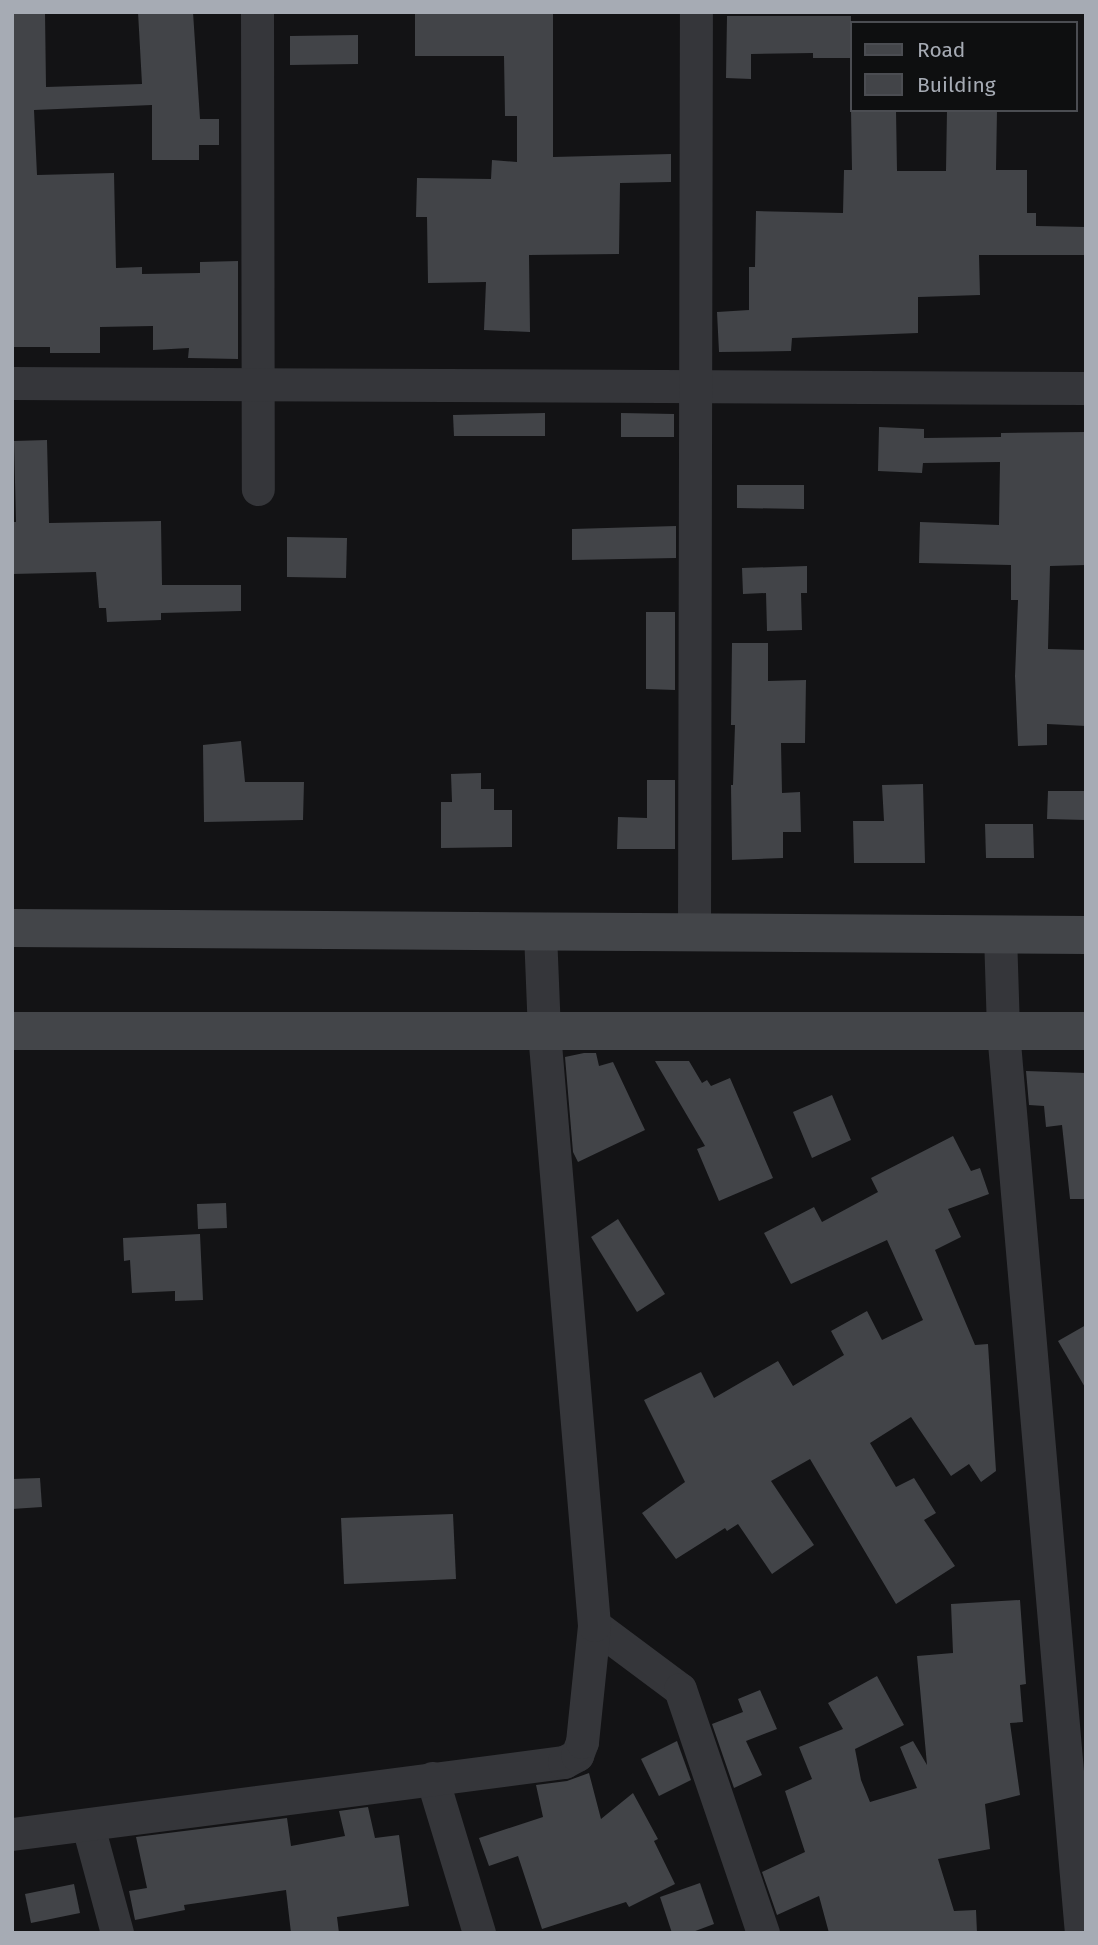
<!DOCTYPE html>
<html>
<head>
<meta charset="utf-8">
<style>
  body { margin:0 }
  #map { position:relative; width:1098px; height:1945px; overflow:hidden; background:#131315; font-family:"Fira Sans",sans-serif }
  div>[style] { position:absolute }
  .building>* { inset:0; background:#424448 }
  .minor>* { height:33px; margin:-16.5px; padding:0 16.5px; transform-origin:16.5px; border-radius:16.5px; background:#35363a }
  .secondary>* { height:38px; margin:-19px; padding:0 19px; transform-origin:19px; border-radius:19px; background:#434549 }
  span { translate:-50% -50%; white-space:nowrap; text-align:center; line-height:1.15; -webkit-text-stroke:5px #0e0f10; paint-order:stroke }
  .frame { position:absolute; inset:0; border:14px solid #a6abb4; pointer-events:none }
  .legend { position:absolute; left:850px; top:21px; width:228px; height:91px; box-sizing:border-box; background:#0e0f10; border:2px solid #4b4d52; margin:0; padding:9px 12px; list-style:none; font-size:21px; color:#a6abb4 }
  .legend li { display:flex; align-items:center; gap:14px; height:35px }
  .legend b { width:35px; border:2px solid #4b4d52 }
</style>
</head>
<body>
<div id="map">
  <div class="building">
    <i style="clip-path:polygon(12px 12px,45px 12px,46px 87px,142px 84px,138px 12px,193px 12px,200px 119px,219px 119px,219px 145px,199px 145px,199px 160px,152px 160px,152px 105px,34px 110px,37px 175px,114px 173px,116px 268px,142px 267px,142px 274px,200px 273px,200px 262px,238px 261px,238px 359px,188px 358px,189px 348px,153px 350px,153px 326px,100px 327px,100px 353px,50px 353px,50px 347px,12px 347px)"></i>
    <i style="clip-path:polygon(415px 12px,553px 12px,553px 157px,671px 154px,671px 182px,620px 183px,619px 254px,529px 255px,530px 332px,484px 330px,486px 282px,428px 283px,427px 217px,416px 217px,417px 178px,491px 179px,492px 160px,517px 162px,517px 116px,505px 116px,504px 56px,415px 56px)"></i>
    <i style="clip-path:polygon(727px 16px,851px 16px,851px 58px,813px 58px,813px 53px,751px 54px,751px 79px,726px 78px)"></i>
    <i style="clip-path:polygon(358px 35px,358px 64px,290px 65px,290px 36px)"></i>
    <i style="clip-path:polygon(851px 110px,896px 110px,897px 171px,946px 171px,947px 110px,997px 110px,996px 170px,1027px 170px,1027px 213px,1036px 213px,1036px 226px,1086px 227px,1086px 255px,979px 255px,980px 295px,918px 297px,918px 333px,792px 338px,791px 351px,719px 352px,717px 312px,749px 310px,749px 267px,755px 267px,756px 211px,843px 213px,844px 170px,852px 170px)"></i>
    <i style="clip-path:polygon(545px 413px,545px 436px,454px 436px,453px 415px)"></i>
    <i style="clip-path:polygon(621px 413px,674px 414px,674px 437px,621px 437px)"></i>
    <i style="clip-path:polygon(879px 427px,924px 429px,924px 438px,1001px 437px,1001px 433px,1086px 432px,1086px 565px,1050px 566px,1048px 649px,1086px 650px,1086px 726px,1047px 724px,1047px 745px,1018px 746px,1015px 676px,1018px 600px,1011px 600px,1011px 565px,919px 563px,920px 522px,999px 525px,1000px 462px,923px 463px,922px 473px,878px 471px)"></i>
    <i style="clip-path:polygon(47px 440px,49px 523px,161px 521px,162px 585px,241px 585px,241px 611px,161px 613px,161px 620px,107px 622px,106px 608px,99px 608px,96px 572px,12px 574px,12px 522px,16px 522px,14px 441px)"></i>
    <i style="clip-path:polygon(737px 485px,804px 485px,804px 509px,737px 508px)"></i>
    <i style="clip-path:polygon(676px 526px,676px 558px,572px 560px,572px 529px)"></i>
    <i style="clip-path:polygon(287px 537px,347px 538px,346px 578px,287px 577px)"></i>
    <i style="clip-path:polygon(807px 566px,807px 593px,801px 593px,802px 630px,767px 631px,766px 593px,743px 594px,742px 568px)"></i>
    <i style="clip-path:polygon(646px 612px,675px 612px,675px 690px,646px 689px)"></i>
    <i style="clip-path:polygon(732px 643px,768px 643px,768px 681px,806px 680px,805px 743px,781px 743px,782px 793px,800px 792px,801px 832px,783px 832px,783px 858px,732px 860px,731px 785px,733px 785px,735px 725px,731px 725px)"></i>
    <i style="clip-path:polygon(241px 741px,245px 782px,304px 782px,303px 820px,204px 822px,203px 745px)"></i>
    <i style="clip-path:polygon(481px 773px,481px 789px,494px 789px,494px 810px,512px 810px,512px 847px,441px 848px,441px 802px,452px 802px,451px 774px)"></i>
    <i style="clip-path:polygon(647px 780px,675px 780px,675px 849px,617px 849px,618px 817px,647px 818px)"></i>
    <i style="clip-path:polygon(923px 784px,925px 863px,854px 863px,853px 821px,884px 821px,882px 785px)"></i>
    <i style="clip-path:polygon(1048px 791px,1086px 791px,1086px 820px,1047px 819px)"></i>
    <i style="clip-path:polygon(985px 824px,1033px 824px,1034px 858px,986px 858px)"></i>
    <i style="clip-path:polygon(584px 1053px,596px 1053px,599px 1066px,613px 1062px,645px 1130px,578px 1162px,573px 1152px,565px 1057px)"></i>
    <i style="clip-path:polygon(655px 1061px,689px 1061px,702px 1083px,707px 1080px,711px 1086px,730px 1078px,773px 1178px,719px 1201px,697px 1149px,705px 1146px)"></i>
    <i style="clip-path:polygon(1026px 1071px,1086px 1073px,1086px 1199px,1070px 1199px,1062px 1125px,1046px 1127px,1044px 1106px,1029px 1105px)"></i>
    <i style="clip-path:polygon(832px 1095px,851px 1140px,812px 1158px,793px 1112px)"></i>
    <i style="clip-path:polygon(953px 1136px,971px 1171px,980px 1168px,989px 1194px,948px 1209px,961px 1237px,935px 1250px,975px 1345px,988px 1344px,996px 1471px,981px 1482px,969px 1464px,951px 1476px,911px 1417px,870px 1443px,896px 1487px,914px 1478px,936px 1513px,924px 1520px,955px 1566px,896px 1604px,810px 1459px,771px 1481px,814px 1545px,772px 1574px,738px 1524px,727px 1531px,725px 1528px,676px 1559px,642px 1513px,685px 1482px,644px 1400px,701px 1372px,714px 1398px,778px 1361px,793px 1386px,844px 1355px,831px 1331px,867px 1311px,882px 1340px,923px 1320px,887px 1240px,791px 1284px,764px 1233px,814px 1207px,822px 1222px,878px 1192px,871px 1178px)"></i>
    <i style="clip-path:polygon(226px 1203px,227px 1228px,198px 1229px,197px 1204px)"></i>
    <i style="clip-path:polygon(618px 1219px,665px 1294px,637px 1312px,591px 1237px)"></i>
    <i style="clip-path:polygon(200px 1234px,203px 1300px,175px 1301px,175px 1291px,132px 1293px,130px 1260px,124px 1261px,123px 1238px)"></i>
    <i style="clip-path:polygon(1086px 1325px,1086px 1389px,1058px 1341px)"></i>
    <i style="clip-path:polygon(40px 1478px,42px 1507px,12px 1509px,12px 1479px)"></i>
    <i style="clip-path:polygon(453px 1514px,456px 1579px,344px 1584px,341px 1518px)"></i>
    <i style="clip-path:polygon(1020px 1600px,1026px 1684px,1020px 1685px,1023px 1722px,1010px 1723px,1020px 1795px,985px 1804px,990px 1849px,938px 1859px,954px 1911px,976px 1910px,977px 1933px,829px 1933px,819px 1896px,777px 1915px,762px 1872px,805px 1852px,785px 1791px,812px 1779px,799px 1747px,843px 1729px,828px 1703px,877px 1676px,904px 1725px,855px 1749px,861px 1780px,870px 1802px,917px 1788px,900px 1747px,913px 1741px,927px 1765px,917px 1656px,953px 1653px,951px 1604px)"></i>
    <i style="clip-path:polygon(760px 1690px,777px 1729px,746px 1741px,762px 1775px,734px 1788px,712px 1724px,743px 1712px,738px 1699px)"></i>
    <i style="clip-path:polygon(677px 1741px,691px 1780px,659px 1796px,641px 1759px)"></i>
    <i style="clip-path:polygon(589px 1773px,601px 1819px,633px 1793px,658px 1839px,654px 1841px,675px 1884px,629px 1907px,626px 1902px,542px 1929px,518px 1856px,489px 1866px,479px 1838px,543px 1817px,536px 1785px,567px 1781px)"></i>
    <i style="clip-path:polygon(368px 1807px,375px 1838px,399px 1835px,409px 1906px,337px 1917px,339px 1933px,291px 1933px,286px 1890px,184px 1905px,185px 1910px,135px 1920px,129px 1891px,147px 1888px,136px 1837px,287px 1818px,291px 1846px,345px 1836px,339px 1811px)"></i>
    <i style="clip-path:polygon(700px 1883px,714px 1924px,690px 1933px,672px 1933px,660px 1897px)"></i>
    <i style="clip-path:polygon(74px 1884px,80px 1913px,31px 1923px,25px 1894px)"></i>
  </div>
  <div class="minor">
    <i style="left:257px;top:12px;width:477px;rotate:89.9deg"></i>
    <i style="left:12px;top:383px;width:1074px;rotate:0.27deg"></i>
    <i style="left:694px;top:933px;width:921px;rotate:-89.88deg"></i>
    <i style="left:1000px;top:934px;width:97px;rotate:88.2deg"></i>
    <i style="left:1003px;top:1031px;width:905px;rotate:85.06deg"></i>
    <i style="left:594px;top:1625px;width:107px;rotate:36.7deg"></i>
    <i style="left:680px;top:1689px;width:258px;rotate:71.2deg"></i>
    <i style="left:432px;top:1778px;width:162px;rotate:73.1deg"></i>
    <i style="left:88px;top:1826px;width:111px;rotate:74.8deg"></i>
    <i style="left:12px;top:1834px;width:557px;rotate:-7.43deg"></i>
    <i style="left:564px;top:1762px;width:15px;rotate:-28deg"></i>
    <i style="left:577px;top:1755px;width:14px;rotate:-69deg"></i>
    <i style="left:582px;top:1742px;width:118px;rotate:-84.1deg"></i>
    <i style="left:594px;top:1625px;width:595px;rotate:-94.82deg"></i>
    <i style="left:544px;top:1032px;width:100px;rotate:-92.3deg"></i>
  </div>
  <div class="secondary">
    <i style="left:12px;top:928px;width:1074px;rotate:0.37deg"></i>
    <i style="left:12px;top:1031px;width:1074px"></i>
  </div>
  <div class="frame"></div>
  <ul class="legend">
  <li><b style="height:9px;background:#434549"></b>Road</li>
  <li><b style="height:19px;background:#424448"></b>Building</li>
  </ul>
</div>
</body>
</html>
